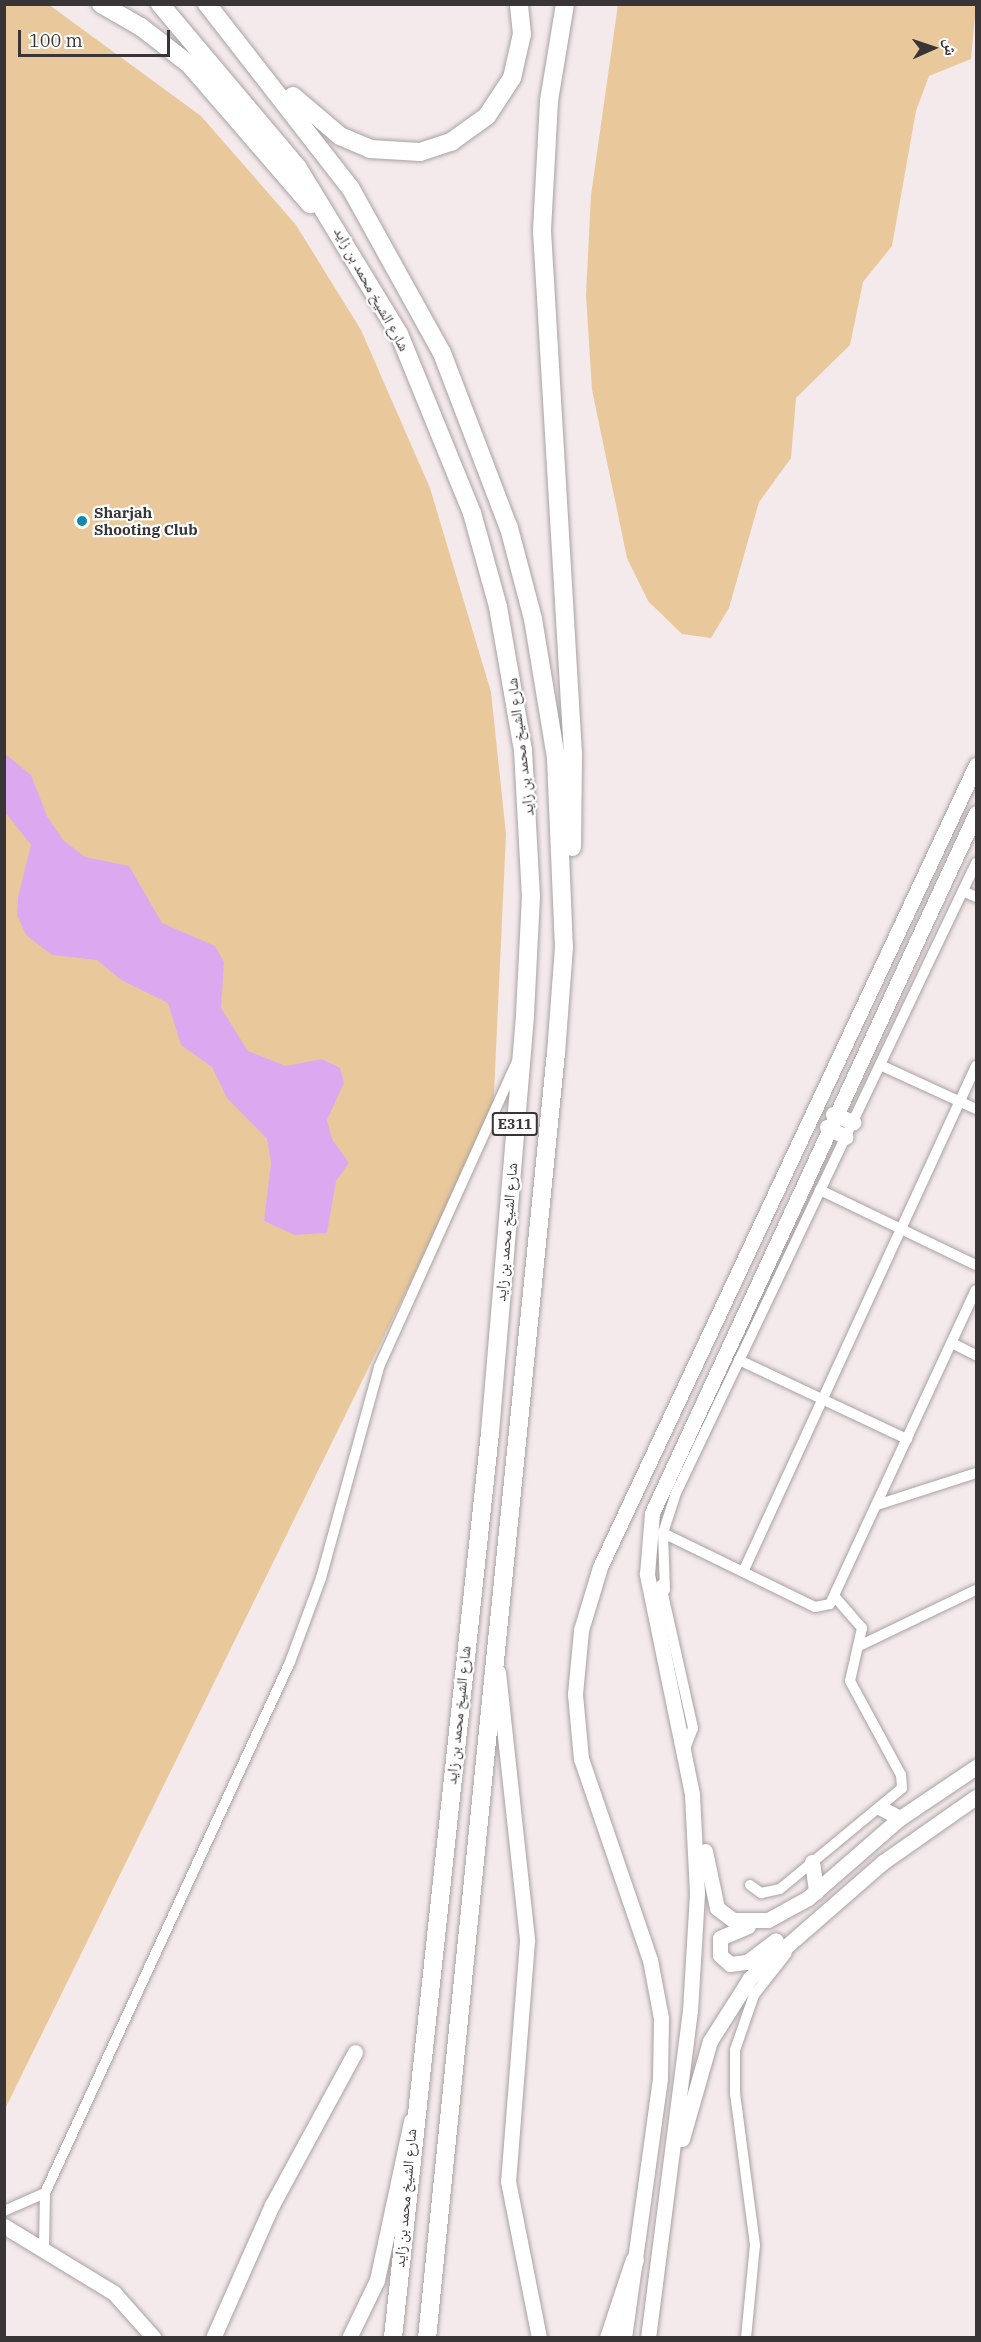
<!DOCTYPE html>
<html>
<head>
<meta charset="utf-8">
<style>
  body { margin:0 }
  #map { position:relative; width:981px; height:2342px; overflow:hidden; background:#f4eaeb; font-family:"IBM Plex Serif","Noto Naskh Arabic",serif }
  div>[style] { position:absolute }
  .green>* { inset:0; background:#e9c99b }
  .water>* { inset:0; background:#dca9f1 }
  .roads { filter:drop-shadow(0 0 2px #aaa1a1) drop-shadow(0 0 2px #aaa1a1) }
  .street>* { height:10px; margin:-5px; padding:0 5px; transform-origin:5px; border-radius:5px; background:#fff }
  .secondary>* { height:15px; margin:-7.5px; padding:0 7.5px; transform-origin:7.5px; border-radius:7.5px; background:#fff }
  .highway>* { height:18px; margin:-9px; padding:0 9px; transform-origin:9px; border-radius:9px; background:#fff }
  .dots>* { width:16px; height:16px; translate:-50% -50%; box-sizing:border-box; border:3px solid #fff; border-radius:50% }
  span { translate:-50% -50%; white-space:nowrap; text-align:center; line-height:1.15; -webkit-text-stroke:4.5px #fff; paint-order:stroke }
  .shield-label span { padding:2px 4px; background:#fff; border:2px solid; border-radius:4px; -webkit-text-stroke-width:0 }
  .shield-label { font-size:14px; color:#393536; font-weight:700 }
  .street-label { font-size:15px; color:#393536 }
  .poi-label { font-size:15px; color:#393536; font-weight:700 }
  .left { translate:0 -50%; text-align:left }
  .frame { position:absolute; inset:0; border:6px solid #393536; pointer-events:none }
  .north { position:absolute; left:903px; top:18px; width:60px; height:60px; -webkit-text-stroke:4px #fff; paint-order:stroke; rotate:87deg; font-size:16px; font-weight:700; line-height:24px; text-align:center; color:#393536 }
  .north::after { content:''; display:block; margin:auto; width:21px; height:27px; background:#393536; clip-path:polygon(50% 0,100% 100%,50% 72%,0 100%) }
  .scale { position:absolute; left:18px; top:30px; width:152px; height:27px; box-sizing:border-box; border:3px solid #393536; border-top:0; padding-left:8px; font-size:18px; line-height:21px; white-space:nowrap; color:#393536; -webkit-text-stroke:4px #fff; paint-order:stroke }
</style>
</head>
<body>
<div id="map">
  <div class="green">
    <i style="clip-path:polygon(48px 4px,201px 116px,296px 225px,361px 330px,430px 488px,491px 692px,506px 834px,493px 1114px,5px 2109px,4px 5px)"></i>
    <i style="clip-path:polygon(618px 4px,976px 5px,971px 59px,929px 76px,916px 111px,892px 246px,863px 282px,850px 345px,796px 398px,791px 458px,759px 502px,729px 608px,711px 638px,682px 634px,648px 601px,627px 558px,592px 390px,586px 295px,591px 195px)"></i>
  </div>
  <div class="water">
    <i style="clip-path:polygon(4px 753px,31px 775px,47px 816px,63px 840px,85px 857px,129px 866px,162px 923px,215px 946px,224px 962px,221px 1008px,248px 1051px,286px 1066px,322px 1059px,340px 1068px,344px 1083px,327px 1120px,332px 1139px,349px 1163px,336px 1181px,327px 1233px,295px 1235px,264px 1221px,271px 1163px,267px 1139px,227px 1098px,212px 1067px,181px 1045px,168px 1003px,121px 980px,97px 960px,52px 955px,26px 935px,17px 915px,18px 897px,31px 845px,5px 812px)"></i>
  </div>
  <div class="roads">
    <div class="street">
      <i style="left:963px;top:891px;width:14px;rotate:25deg"></i>
      <i style="left:880px;top:1065px;width:106px;rotate:24.6deg"></i>
      <i style="left:820px;top:1190px;width:173px;rotate:25.7deg"></i>
      <i style="left:952px;top:1343px;width:27px;rotate:27deg"></i>
      <i style="left:739px;top:1360px;width:186px;rotate:25.2deg"></i>
      <i style="left:877px;top:1505px;width:104px;rotate:-17.9deg"></i>
      <i style="left:663px;top:1533px;width:169px;rotate:26deg"></i>
      <i style="left:815px;top:1607px;width:15px;rotate:-11deg"></i>
      <i style="left:830px;top:1604px;width:346px;rotate:-65.1deg"></i>
      <i style="left:743px;top:1572px;width:557px;rotate:-65.28deg"></i>
      <i style="left:661px;top:1585px;width:147px;rotate:77.4deg"></i>
      <i style="left:693px;top:1728px;width:26px;rotate:111deg"></i>
      <i style="left:665px;top:1590px;width:57px;rotate:-92deg"></i>
      <i style="left:663px;top:1533px;width:40px;rotate:-72deg"></i>
      <i style="left:675px;top:1495px;width:700px;rotate:-64.53deg"></i>
      <i style="left:859px;top:1646px;width:130px;rotate:-25.6deg"></i>
      <i style="left:750px;top:1885px;width:14px;rotate:36deg"></i>
      <i style="left:761px;top:1893px;width:19px;rotate:-12deg"></i>
      <i style="left:780px;top:1889px;width:158px;rotate:-39.6deg"></i>
      <i style="left:902px;top:1788px;width:13px;rotate:-94deg"></i>
      <i style="left:901px;top:1775px;width:107px;rotate:-118.5deg"></i>
      <i style="left:850px;top:1681px;width:54px;rotate:-77.2deg"></i>
      <i style="left:862px;top:1628px;width:41px;rotate:-131.1deg"></i>
      <i style="left:4px;top:2211px;width:45px;rotate:-23.7deg"></i>
      <i style="left:44px;top:2249px;width:56px;rotate:-89deg"></i>
      <i style="left:45px;top:2193px;width:585px;rotate:-65.23deg"></i>
      <i style="left:290px;top:1662px;width:90px;rotate:-69.7deg"></i>
      <i style="left:321px;top:1578px;width:219px;rotate:-74.6deg"></i>
      <i style="left:379px;top:1367px;width:333px;rotate:-65.7deg"></i>
      <i style="left:746px;top:2338px;width:93px;rotate:-84.5deg"></i>
      <i style="left:755px;top:2245px;width:153px;rotate:-97.5deg"></i>
      <i style="left:735px;top:2093px;width:43px;rotate:-90deg"></i>
      <i style="left:735px;top:2050px;width:58px;rotate:-70.9deg"></i>
      <i style="left:754px;top:1995px;width:53px;rotate:-51.8deg"></i>
    </div>
    <div class="secondary">
      <i style="left:833px;top:1114px;width:22px;rotate:22deg"></i>
      <i style="left:827px;top:1127px;width:21px;rotate:28deg"></i>
      <i style="left:498px;top:1672px;width:271px;rotate:83.8deg"></i>
      <i style="left:527px;top:1941px;width:241px;rotate:94.5deg"></i>
      <i style="left:508px;top:2181px;width:160px;rotate:78.8deg"></i>
      <i style="left:881px;top:1808px;width:21px;rotate:28deg"></i>
      <i style="left:705px;top:1851px;width:58px;rotate:78.1deg"></i>
      <i style="left:717px;top:1908px;width:20px;rotate:37deg"></i>
      <i style="left:733px;top:1920px;width:35px"></i>
      <i style="left:768px;top:1920px;width:46px;rotate:-28.8deg"></i>
      <i style="left:808px;top:1898px;width:122px;rotate:-41deg"></i>
      <i style="left:900px;top:1818px;width:92px;rotate:-33.9deg"></i>
      <i style="left:812px;top:1862px;width:30px;rotate:82deg"></i>
      <i style="left:748px;top:1926px;width:30px;rotate:157deg"></i>
      <i style="left:720px;top:1938px;width:17px;rotate:90deg"></i>
      <i style="left:720px;top:1955px;width:13px;rotate:42deg"></i>
      <i style="left:730px;top:1964px;width:17px;rotate:-7deg"></i>
      <i style="left:747px;top:1962px;width:36px;rotate:-37deg"></i>
      <i style="left:682px;top:2139px;width:102px;rotate:-74.1deg"></i>
      <i style="left:710px;top:2041px;width:75px;rotate:-57.6deg"></i>
      <i style="left:750px;top:1978px;width:176px;rotate:-41.1deg"></i>
      <i style="left:883px;top:1862px;width:113px;rotate:-35deg"></i>
      <i style="left:4px;top:2226px;width:129px;rotate:31.3deg"></i>
      <i style="left:114px;top:2293px;width:60px;rotate:48.4deg"></i>
      <i style="left:213px;top:2338px;width:145px;rotate:-66.1deg"></i>
      <i style="left:272px;top:2205px;width:174px;rotate:-61.5deg"></i>
      <i style="left:349px;top:2338px;width:64px;rotate:-64.2deg"></i>
      <i style="left:377px;top:2280px;width:163px;rotate:-77.9deg"></i>
      <i style="left:624px;top:2338px;width:262px;rotate:-82.1deg"></i>
      <i style="left:660px;top:2078px;width:60px;rotate:-89deg"></i>
      <i style="left:661px;top:2018px;width:59px;rotate:-100.7deg"></i>
      <i style="left:650px;top:1960px;width:213px;rotate:-108.9deg"></i>
      <i style="left:581px;top:1759px;width:65px;rotate:-95.3deg"></i>
      <i style="left:575px;top:1694px;width:64px;rotate:-84.6deg"></i>
      <i style="left:581px;top:1630px;width:66px;rotate:-73.2deg"></i>
      <i style="left:600px;top:1567px;width:886px;rotate:-64.88deg"></i>
      <i style="left:648px;top:2338px;width:330px;rotate:-82.7deg"></i>
      <i style="left:690px;top:2011px;width:118px;rotate:-86.6deg"></i>
      <i style="left:697px;top:1893px;width:99px;rotate:-92.9deg"></i>
      <i style="left:692px;top:1794px;width:225px;rotate:-101.6deg"></i>
      <i style="left:647px;top:1574px;width:61px;rotate:-85.3deg"></i>
      <i style="left:652px;top:1513px;width:771px;rotate:-65.16deg"></i>
    </div>
    <div class="highway">
      <i style="left:101px;top:4px;width:46px;rotate:29.9deg"></i>
      <i style="left:141px;top:27px;width:62px;rotate:37.8deg"></i>
      <i style="left:190px;top:65px;width:184px;rotate:49.2deg"></i>
      <i style="left:160px;top:4px;width:214px;rotate:49.9deg"></i>
      <i style="left:298px;top:168px;width:194px;rotate:58.7deg"></i>
      <i style="left:399px;top:334px;width:193px;rotate:67.8deg"></i>
      <i style="left:472px;top:513px;width:98px;rotate:74.5deg"></i>
      <i style="left:498px;top:607px;width:145px;rotate:80.1deg"></i>
      <i style="left:523px;top:750px;width:146px;rotate:86.9deg"></i>
      <i style="left:531px;top:896px;width:120px;rotate:92.9deg"></i>
      <i style="left:525px;top:1016px;width:418px;rotate:94.8deg"></i>
      <i style="left:490px;top:1433px;width:910px;rotate:96.12deg"></i>
      <i style="left:207px;top:4px;width:234px;rotate:52.1deg"></i>
      <i style="left:351px;top:189px;width:188px;rotate:61deg"></i>
      <i style="left:442px;top:353px;width:187px;rotate:69.1deg"></i>
      <i style="left:509px;top:528px;width:94px;rotate:75.2deg"></i>
      <i style="left:533px;top:619px;width:141px;rotate:80.6deg"></i>
      <i style="left:556px;top:758px;width:189px;rotate:87.6deg"></i>
      <i style="left:564px;top:947px;width:106px;rotate:94.3deg"></i>
      <i style="left:556px;top:1053px;width:1291px;rotate:95.73deg"></i>
      <i style="left:565px;top:4px;width:98px;rotate:99.4deg"></i>
      <i style="left:549px;top:101px;width:130px;rotate:93.1deg"></i>
      <i style="left:542px;top:231px;width:524px;rotate:86.61deg"></i>
      <i style="left:573px;top:754px;width:93px;rotate:90.6deg"></i>
      <i style="left:293px;top:96px;width:62px;rotate:40.4deg"></i>
      <i style="left:340px;top:136px;width:33px;rotate:23deg"></i>
      <i style="left:370px;top:149px;width:50px;rotate:3.4deg"></i>
      <i style="left:420px;top:152px;width:33px;rotate:-18deg"></i>
      <i style="left:451px;top:142px;width:44px;rotate:-35.8deg"></i>
      <i style="left:487px;top:116px;width:45px;rotate:-56.7deg"></i>
      <i style="left:512px;top:78px;width:45px;rotate:-77.2deg"></i>
      <i style="left:522px;top:34px;width:30px;rotate:-96deg"></i>
      <i style="left:609px;top:2338px;width:82px;rotate:-71.6deg"></i>
    </div>
  </div>
  <div class="dots">
    <i style="left:82px;top:521px;background:#1089ac"></i>
  </div>
  <div class="shield-label">
    <span style="left:515px;top:1124px">E311</span>
  </div>
  <div class="street-label">
    <span style="left:372px;top:289px;rotate:61deg">شارع الشيخ محمد بن زايد</span>
    <span style="left:520px;top:747px;rotate:-97deg">شارع الشيخ محمد بن زايد</span>
    <span style="left:506px;top:1232px;rotate:-85deg">شارع الشيخ محمد بن زايد</span>
    <span style="left:458px;top:1715px;rotate:-84deg">شارع الشيخ محمد بن زايد</span>
    <span style="left:405px;top:2198px;rotate:-85deg">شارع الشيخ محمد بن زايد</span>
  </div>
  <div class="poi-label">
    <span class="left" style="left:94px;top:521px">Sharjah<br>Shooting Club</span>
  </div>
  <div class="frame"></div>
  <div class="north">ش</div>
  <div class="scale">100 m</div>
</div>
</body>
</html>
